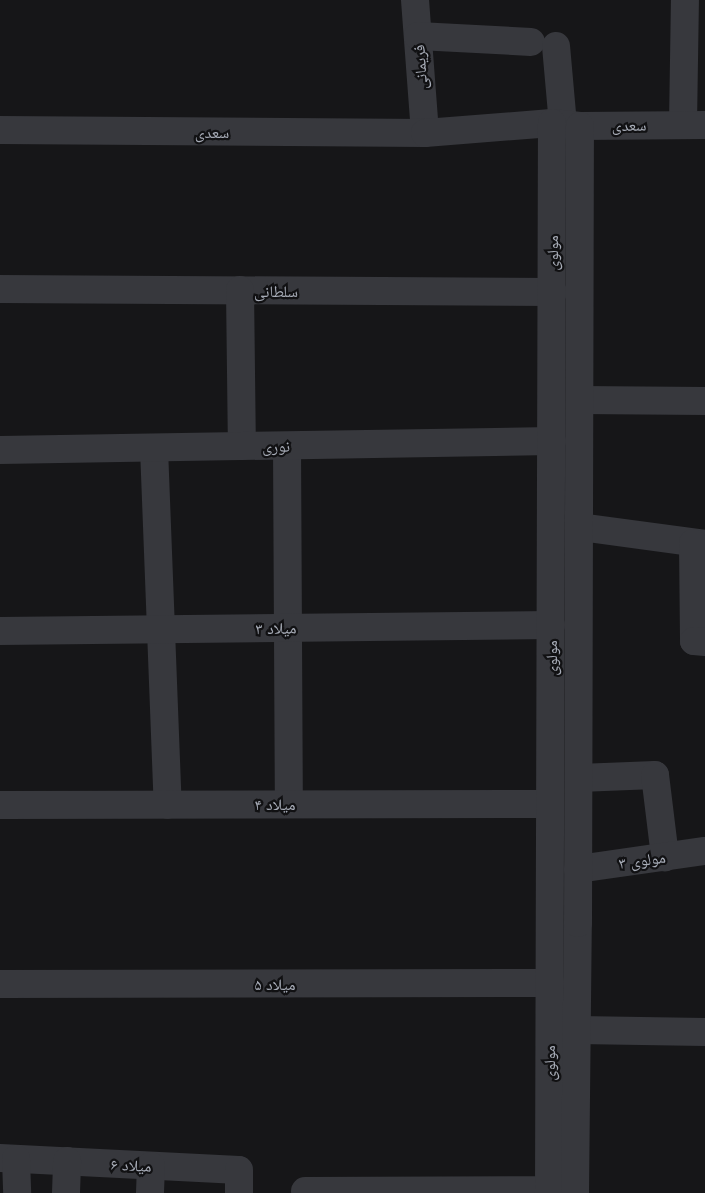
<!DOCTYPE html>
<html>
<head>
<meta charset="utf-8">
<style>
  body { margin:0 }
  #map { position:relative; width:705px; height:1193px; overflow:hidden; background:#161618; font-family:Inter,"Noto Naskh Arabic",sans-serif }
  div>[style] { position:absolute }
  .minor>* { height:28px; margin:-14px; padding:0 14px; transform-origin:14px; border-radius:14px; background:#37383d }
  span { translate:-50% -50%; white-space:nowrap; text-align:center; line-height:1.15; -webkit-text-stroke:4.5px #111113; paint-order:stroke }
  .street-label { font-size:16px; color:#a8adb8 }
</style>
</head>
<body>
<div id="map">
  <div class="minor">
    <i style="left:415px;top:0;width:133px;rotate:85.7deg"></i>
    <i style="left:418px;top:36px;width:113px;rotate:3deg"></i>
    <i style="left:556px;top:46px;width:78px;rotate:84.9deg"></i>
    <i style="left:683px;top:124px;width:124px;rotate:-89.1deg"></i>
    <i style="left:0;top:130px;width:425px;rotate:0.4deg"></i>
    <i style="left:425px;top:133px;width:127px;rotate:-4.5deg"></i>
    <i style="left:552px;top:123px;width:28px;rotate:6deg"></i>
    <i style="left:580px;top:126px;width:125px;rotate:-0.5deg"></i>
    <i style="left:0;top:289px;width:553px;rotate:0.31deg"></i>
    <i style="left:240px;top:290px;width:156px;rotate:89.3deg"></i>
    <i style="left:580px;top:400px;width:125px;rotate:0.5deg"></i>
    <i style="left:287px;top:446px;width:358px;rotate:89.7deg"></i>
    <i style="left:154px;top:448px;width:357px;rotate:87.8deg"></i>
    <i style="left:0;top:450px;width:552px;rotate:-0.93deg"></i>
    <i style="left:580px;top:527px;width:126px;rotate:7.7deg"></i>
    <i style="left:693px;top:543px;width:98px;rotate:89.4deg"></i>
    <i style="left:694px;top:641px;width:11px;rotate:5deg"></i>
    <i style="left:0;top:631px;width:551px;rotate:-0.62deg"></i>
    <i style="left:579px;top:778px;width:76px;rotate:-2.3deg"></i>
    <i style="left:655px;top:775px;width:83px;rotate:83deg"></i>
    <i style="left:0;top:805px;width:550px;rotate:-0.1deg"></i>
    <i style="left:578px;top:869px;width:128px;rotate:-8.1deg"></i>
    <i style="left:0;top:984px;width:550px;rotate:-0.1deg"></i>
    <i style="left:578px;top:1030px;width:127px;rotate:0.9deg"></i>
    <i style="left:0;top:1158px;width:239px;rotate:2.9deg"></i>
    <i style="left:239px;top:1170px;width:23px;rotate:90deg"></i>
    <i style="left:16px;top:1159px;width:34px;rotate:88deg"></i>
    <i style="left:305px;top:1191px;width:244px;rotate:-0.2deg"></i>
    <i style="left:66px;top:1193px;width:32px;rotate:-88deg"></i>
    <i style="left:150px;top:1193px;width:27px;rotate:-88deg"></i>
    <i style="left:549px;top:1193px;width:1070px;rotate:-89.84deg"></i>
    <i style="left:575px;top:1193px;width:270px;rotate:-89.4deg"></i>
    <i style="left:578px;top:923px;width:797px;rotate:-89.86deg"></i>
  </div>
  <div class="street-label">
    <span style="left:420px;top:67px;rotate:-94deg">فریمانی</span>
    <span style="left:629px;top:125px;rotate:-1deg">سعدی</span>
    <span style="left:212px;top:132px">سعدی</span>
    <span style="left:552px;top:253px;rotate:-90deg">مولوی</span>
    <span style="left:276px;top:291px">سلطانی</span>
    <span style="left:276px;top:446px;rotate:-1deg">نوری</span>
    <span style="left:276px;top:628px;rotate:-1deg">میلاد ۳</span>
    <span style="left:551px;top:658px;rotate:-90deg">مولوی</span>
    <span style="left:275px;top:804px">میلاد ۴</span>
    <span style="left:642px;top:860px;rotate:-8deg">مولوی ۳</span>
    <span style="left:275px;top:984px">میلاد ۵</span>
    <span style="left:549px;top:1063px;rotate:-90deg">مولوی</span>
    <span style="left:131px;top:1165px;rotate:3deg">میلاد ۶</span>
  </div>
</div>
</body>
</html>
